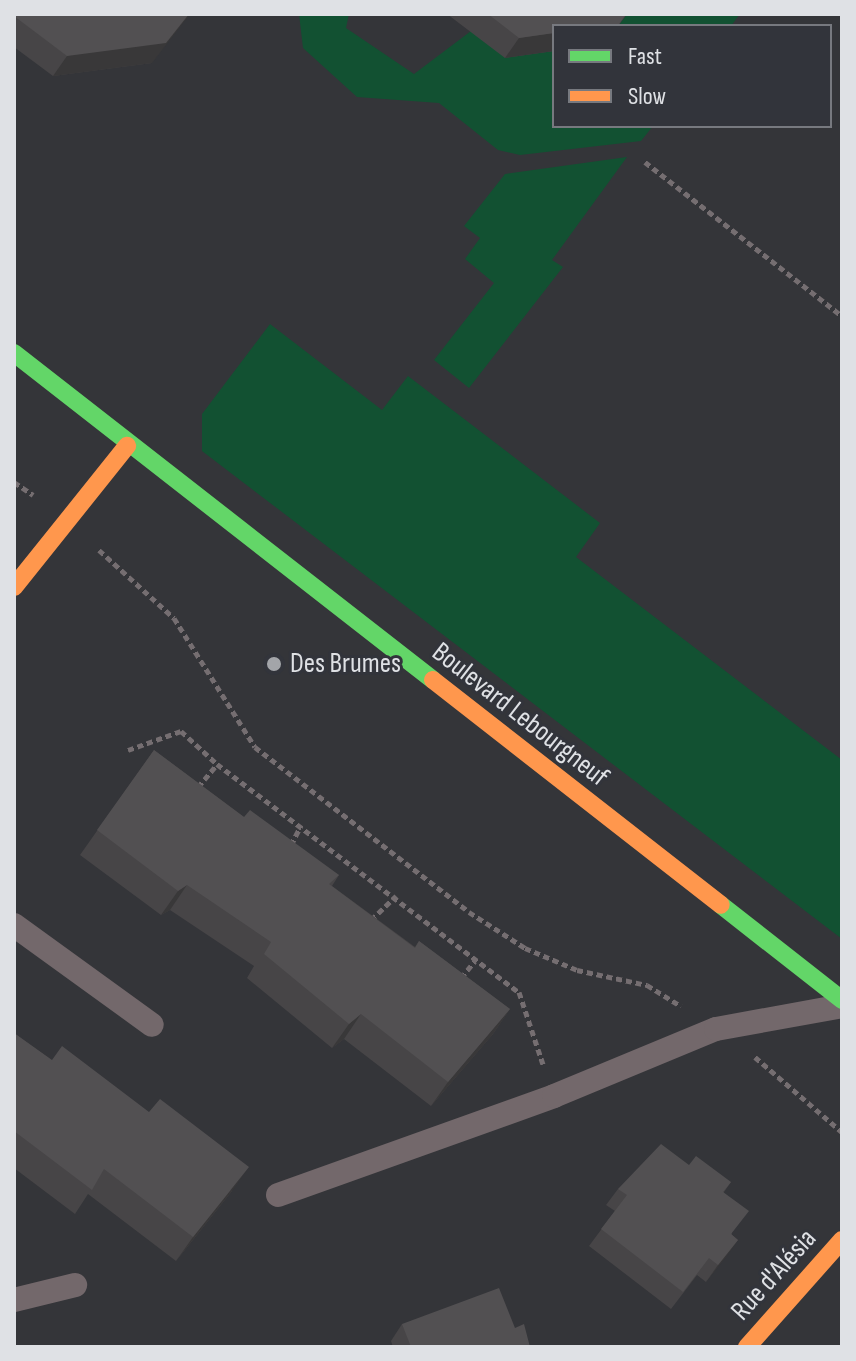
<!DOCTYPE html>
<html>
<head>
<meta charset="utf-8">
<style>
  body { margin:0 }
  #map { position:relative; width:856px; height:1361px; overflow:hidden; background:#343539; font-family:"Sofia Sans Condensed",sans-serif }
  div>[style] { position:absolute }
  .green>* { inset:0; background:#125132 }
  .path>* { height:5px; margin-top:-2.5px; transform-origin:0; background:repeating-linear-gradient(90deg,#756e71 0 6px,transparent 0 10px) }
  .lane>* { height:24px; margin:-12px; padding:0 12px; transform-origin:12px; border-radius:12px; background:#73686b }
  .fast>* { height:18px; margin:-9px; padding:0 9px; transform-origin:9px; border-radius:9px; background:#63d668 }
  .slow>* { height:18px; margin:-9px; padding:0 9px; transform-origin:9px; border-radius:9px; background:#ff974d }
  .wall>* { inset:0; background:#474547 }
  .shaded-wall>* { inset:0; background:#393839 }
  .building>* { inset:0; background:#525052 }
  .dots>* { width:22px; height:22px; translate:-50% -50%; box-sizing:border-box; border:4px solid #32343b; border-radius:50% }
  span { translate:-50% -50%; white-space:nowrap; text-align:center; line-height:1.15; -webkit-text-stroke:6px #32343b; paint-order:stroke }
  .poi-label { font-size:28px; color:#dfe1e5 }
  .left { translate:0 -50%; text-align:left }
  .street-label { font-size:28px; color:#dfe1e5 }
  .frame { position:absolute; inset:0; border:16px solid #dfe1e5; pointer-events:none }
  .legend { position:absolute; left:552px; top:24px; width:280px; height:104px; box-sizing:border-box; background:#32343b; border:2px solid #77797f; margin:0; padding:10px 14px; list-style:none; font-size:24px; color:#dfe1e5 }
  .legend li { display:flex; align-items:center; gap:16px; height:40px }
  .legend b { width:40px; border:2px solid #77797f }
</style>
</head>
<body>
<div id="map">
  <div class="green">
    <i style="clip-path:polygon(299px 14px,349px 14px,346px 28px,414px 74px,471px 31px,554px 51px,554px 126px,653px 126px,641px 141px,520px 155px,498px 150px,439px 103px,357px 97px,303px 48px)"></i>
    <i style="clip-path:polygon(627px 14px,740px 14px,731px 26px,618px 26px)"></i>
    <i style="clip-path:polygon(627px 157px,552px 260px,563px 267px,469px 388px,434px 360px,494px 283px,465px 259px,480px 238px,464px 226px,505px 174px)"></i>
    <i style="clip-path:polygon(270px 324px,382px 410px,408px 376px,600px 523px,576px 557px,842px 760px,842px 939px,202px 451px,202px 414px)"></i>
  </div>
  <div class="path">
    <i style="left:645px;top:162px;width:250px;rotate:38deg"></i>
    <i style="left:14px;top:482px;width:23px;rotate:34deg"></i>
    <i style="left:99px;top:550px;width:101px;rotate:42.2deg"></i>
    <i style="left:174px;top:618px;width:152px;rotate:57.9deg"></i>
    <i style="left:255px;top:747px;width:270px;rotate:37.6deg"></i>
    <i style="left:469px;top:912px;width:67px;rotate:32.7deg"></i>
    <i style="left:525px;top:948px;width:56px;rotate:22.9deg"></i>
    <i style="left:577px;top:970px;width:72px;rotate:12.1deg"></i>
    <i style="left:647px;top:985px;width:40px;rotate:32deg"></i>
    <i style="left:128px;top:750px;width:56px;rotate:-19.7deg"></i>
    <i style="left:181px;top:731px;width:49px;rotate:42.5deg"></i>
    <i style="left:217px;top:764px;width:378px;rotate:37.1deg"></i>
    <i style="left:519px;top:992px;width:76px;rotate:71.6deg"></i>
    <i style="left:198px;top:787px;width:30px;rotate:-50deg"></i>
    <i style="left:291px;top:845px;width:22px;rotate:-63deg"></i>
    <i style="left:371px;top:920px;width:35px;rotate:-44deg"></i>
    <i style="left:461px;top:978px;width:22px;rotate:-51deg"></i>
    <i style="left:755px;top:1057px;width:115px;rotate:40.8deg"></i>
  </div>
  <div class="lane">
    <i style="left:14px;top:925px;width:170px;rotate:35.9deg"></i>
    <i style="left:278px;top:1195px;width:293px;rotate:-19.7deg"></i>
    <i style="left:554px;top:1096px;width:175px;rotate:-22.5deg"></i>
    <i style="left:716px;top:1029px;width:128px;rotate:-10.3deg"></i>
    <i style="left:14px;top:1300px;width:63px;rotate:-13.8deg"></i>
  </div>
  <div class="fast">
    <i style="left:14px;top:353px;width:531px;rotate:37.97deg"></i>
    <i style="left:721px;top:905px;width:154px;rotate:38.1deg"></i>
  </div>
  <div class="slow">
    <i style="left:14px;top:587px;width:181px;rotate:-51.3deg"></i>
    <i style="left:433px;top:680px;width:365px;rotate:38deg"></i>
    <i style="left:747px;top:1347px;width:143px;rotate:-48.4deg"></i>
  </div>
  <div class="wall">
    <i style="clip-path:polygon(14px 14px,152px 63px,53px 76px,14px 47px)"></i>
    <i style="clip-path:polygon(447px 14px,627px 14px,618px 26px,554px 26px,554px 51px,505px 58px)"></i>
    <i style="clip-path:polygon(154px 750px,244px 817px,339px 875px,332px 886px,415px 947px,419px 941px,510px 1009px,493px 1034px,431px 1106px,344px 1039px,332px 1048px,247px 978px,254px 966px,170px 910px,161px 915px,80px 855px)"></i>
    <i style="clip-path:polygon(14px 1033px,232px 1191px,176px 1261px,88px 1194px,75px 1214px,14px 1168px)"></i>
    <i style="clip-path:polygon(689px 1165px,731px 1182px,724px 1192px,732px 1235px,738px 1240px,706px 1282px,697px 1275px,671px 1309px,589px 1246px,615px 1211px,606px 1205px,618px 1189px)"></i>
    <i style="clip-path:polygon(402px 1324px,515px 1328px,530px 1347px,393px 1347px,391px 1341px)"></i>
  </div>
  <div class="shaded-wall">
    <i style="clip-path:polygon(190px 14px,152px 63px,53px 76px,67px 56px)"></i>
    <i style="clip-path:polygon(554px 33px,554px 51px,505px 58px,519px 38px)"></i>
    <i style="clip-path:polygon(187px 885px,170px 910px,161px 915px,178px 891px)"></i>
    <i style="clip-path:polygon(510px 1009px,493px 1034px,431px 1106px,448px 1082px)"></i>
    <i style="clip-path:polygon(361px 1014px,344px 1039px,332px 1048px,349px 1024px)"></i>
    <i style="clip-path:polygon(249px 1167px,232px 1191px,176px 1261px,193px 1237px)"></i>
    <i style="clip-path:polygon(738px 1240px,726px 1257px,706px 1282px,718px 1265px)"></i>
  </div>
  <div class="building">
    <i style="clip-path:polygon(14px 14px,189px 14px,166px 43px,67px 56px,14px 16px)"></i>
    <i style="clip-path:polygon(488px 14px,626px 14px,619px 24px,606px 26px,554px 26px,554px 33px,519px 38px)"></i>
    <i style="clip-path:polygon(154px 750px,244px 817px,250px 810px,339px 875px,329px 884px,415px 948px,419px 941px,510px 1009px,448px 1082px,361px 1014px,349px 1024px,264px 954px,271px 942px,187px 885px,178px 891px,97px 830px)"></i>
    <i style="clip-path:polygon(14px 1033px,52px 1060px,62px 1046px,149px 1112px,160px 1099px,249px 1167px,193px 1237px,104px 1169px,92px 1190px,14px 1131px)"></i>
    <i style="clip-path:polygon(661px 1144px,689px 1165px,696px 1156px,731px 1182px,723px 1192px,749px 1211px,731px 1234px,738px 1240px,718px 1265px,709px 1258px,683px 1292px,601px 1229px,627px 1195px,618px 1189px)"></i>
    <i style="clip-path:polygon(499px 1288px,515px 1328px,524px 1324px,530px 1347px,411px 1347px,402px 1324px)"></i>
  </div>
  <div class="dots">
    <i style="left:274px;top:664px;background:#a3a5a9"></i>
  </div>
  <div class="poi-label">
    <span class="left" style="left:290px;top:664px">Des Brumes</span>
  </div>
  <div class="street-label">
    <span style="left:520px;top:715px;rotate:38deg">Boulevard Lebourgneuf</span>
    <span style="left:774px;top:1275px;rotate:-48deg">Rue d'Alésia</span>
  </div>
  <div class="frame"></div>
  <ul class="legend">
  <li><b style="height:10px;background:#63d668"></b>Fast</li>
  <li><b style="height:10px;background:#ff974d"></b>Slow</li>
  </ul>
</div>
</body>
</html>
